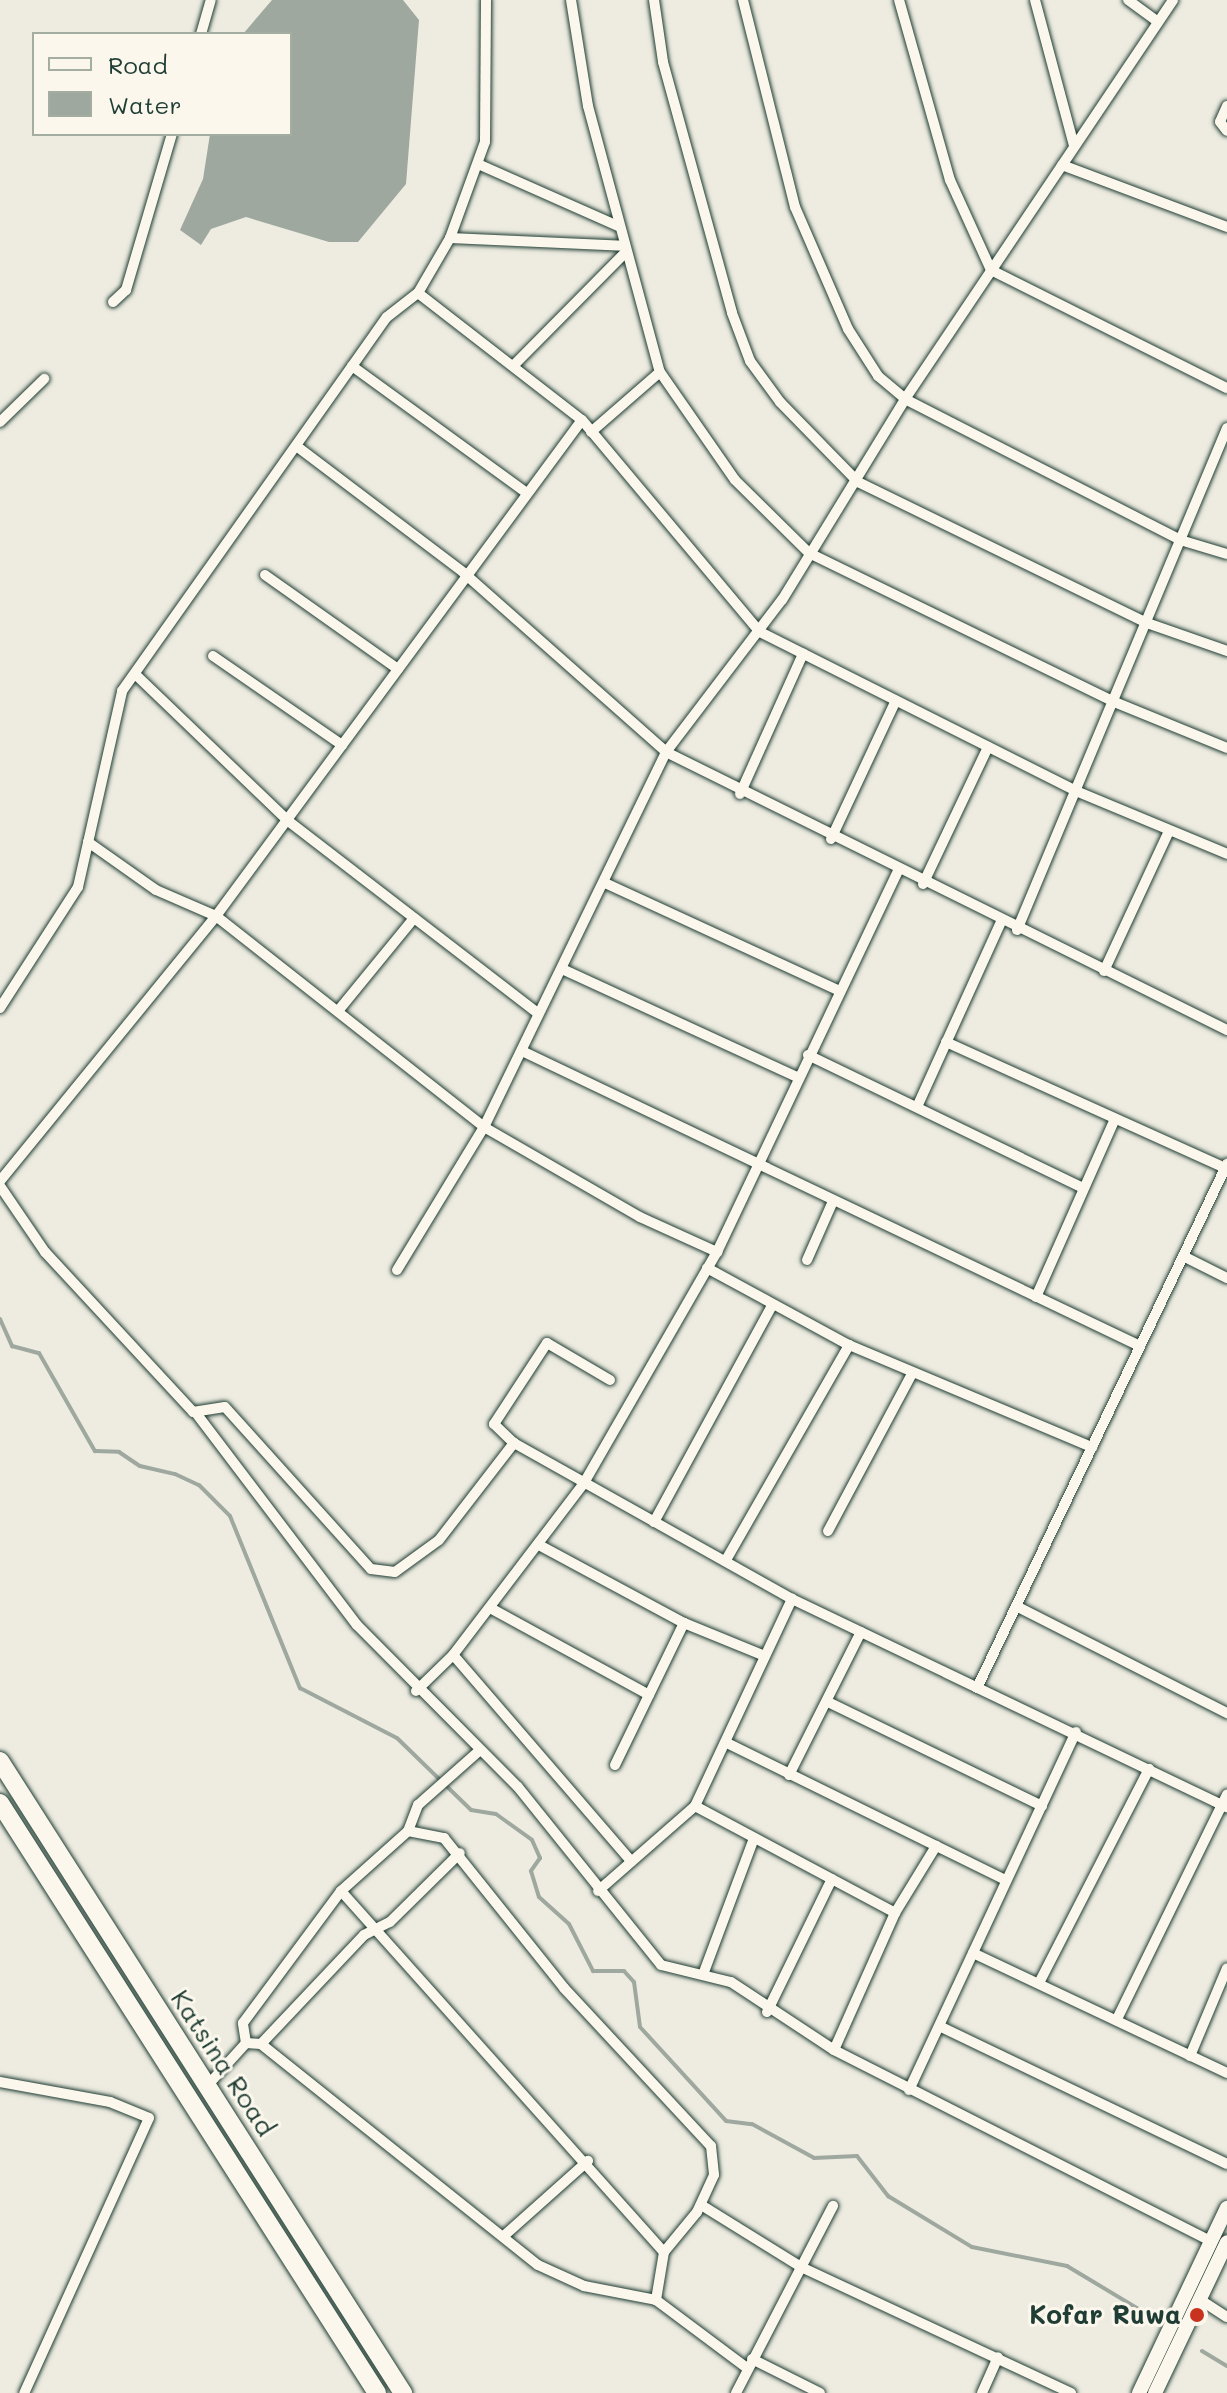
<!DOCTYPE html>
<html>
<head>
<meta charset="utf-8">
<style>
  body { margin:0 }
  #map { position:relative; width:1227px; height:2393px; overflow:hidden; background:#eeece1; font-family:Mali,sans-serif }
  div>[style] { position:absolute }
  .water>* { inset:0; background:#9fa89f }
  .stream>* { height:4px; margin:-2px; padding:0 2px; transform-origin:2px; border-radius:2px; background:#9fa89f }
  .roads { filter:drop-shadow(0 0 2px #1f3d34) drop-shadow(0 0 2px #1f3d34) }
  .street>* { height:10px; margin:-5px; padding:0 5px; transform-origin:5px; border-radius:5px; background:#fbf7ec }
  .secondary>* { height:14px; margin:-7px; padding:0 7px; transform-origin:7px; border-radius:7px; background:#fbf7ec }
  .highway>* { height:18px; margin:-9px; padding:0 9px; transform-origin:9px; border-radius:9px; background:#fbf7ec }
  .dots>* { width:22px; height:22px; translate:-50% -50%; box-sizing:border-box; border:4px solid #fbf7ec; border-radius:50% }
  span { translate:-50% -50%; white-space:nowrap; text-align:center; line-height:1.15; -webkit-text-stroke:6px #fbf7ec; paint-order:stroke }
  .street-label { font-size:26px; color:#1f3d34 }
  .poi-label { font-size:26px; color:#1f3d34; font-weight:700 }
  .right { translate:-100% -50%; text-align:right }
  .legend { position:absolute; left:32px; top:32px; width:260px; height:104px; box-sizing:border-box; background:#fbf7ec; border:2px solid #a3ada2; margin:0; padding:10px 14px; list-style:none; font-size:24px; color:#1f3d34 }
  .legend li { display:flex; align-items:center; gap:16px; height:40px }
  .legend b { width:40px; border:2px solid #a3ada2 }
</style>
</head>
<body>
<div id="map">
  <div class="water">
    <i style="clip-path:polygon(272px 0,403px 0,419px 20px,406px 184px,358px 242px,329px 242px,246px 217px,211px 229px,201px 245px,180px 230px,203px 179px,210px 134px,290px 134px,290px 34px,243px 34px)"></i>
  </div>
  <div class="stream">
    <i style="left:0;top:1319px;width:30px;rotate:66deg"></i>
    <i style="left:12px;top:1346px;width:28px;rotate:15deg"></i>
    <i style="left:39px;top:1353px;width:113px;rotate:60.3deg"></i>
    <i style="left:95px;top:1451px;width:24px;rotate:2deg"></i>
    <i style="left:119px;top:1452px;width:25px;rotate:34deg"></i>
    <i style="left:140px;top:1466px;width:36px;rotate:13deg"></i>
    <i style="left:175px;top:1474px;width:26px;rotate:25deg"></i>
    <i style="left:199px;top:1485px;width:44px;rotate:45deg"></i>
    <i style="left:230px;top:1516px;width:186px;rotate:67.9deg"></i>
    <i style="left:300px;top:1688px;width:109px;rotate:27.3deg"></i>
    <i style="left:397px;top:1738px;width:103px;rotate:44.2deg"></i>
    <i style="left:471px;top:1810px;width:25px;rotate:9deg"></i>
    <i style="left:496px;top:1814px;width:44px;rotate:35.8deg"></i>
    <i style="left:532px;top:1840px;width:20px;rotate:66deg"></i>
    <i style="left:540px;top:1858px;width:16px;rotate:125deg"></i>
    <i style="left:531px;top:1871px;width:27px;rotate:73deg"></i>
    <i style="left:539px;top:1897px;width:40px;rotate:42deg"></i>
    <i style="left:569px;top:1924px;width:53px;rotate:62.9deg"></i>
    <i style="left:593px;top:1971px;width:31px"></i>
    <i style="left:624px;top:1971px;width:15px;rotate:48deg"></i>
    <i style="left:634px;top:1982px;width:45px;rotate:82.4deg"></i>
    <i style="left:640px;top:2027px;width:127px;rotate:47.5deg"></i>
    <i style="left:726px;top:2121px;width:26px;rotate:7deg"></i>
    <i style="left:752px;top:2124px;width:71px;rotate:28.7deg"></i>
    <i style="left:814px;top:2158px;width:43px;rotate:-2.7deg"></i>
    <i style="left:857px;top:2156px;width:51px;rotate:52.2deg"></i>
    <i style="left:888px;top:2196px;width:98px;rotate:31.3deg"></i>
    <i style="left:972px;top:2247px;width:97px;rotate:11.3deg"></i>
    <i style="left:1067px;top:2266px;width:93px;rotate:31deg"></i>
    <i style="left:1202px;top:2351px;width:29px;rotate:31deg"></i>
  </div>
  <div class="roads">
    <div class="street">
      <i style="left:571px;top:0;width:107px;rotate:80.9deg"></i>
      <i style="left:588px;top:106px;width:276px;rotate:74.9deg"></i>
      <i style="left:660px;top:372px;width:131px;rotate:55.2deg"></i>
      <i style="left:735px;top:480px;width:104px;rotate:44.6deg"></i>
      <i style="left:809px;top:553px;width:337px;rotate:26deg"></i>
      <i style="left:1112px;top:701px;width:124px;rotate:22.2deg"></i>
      <i style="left:654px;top:0;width:63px;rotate:81.7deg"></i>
      <i style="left:663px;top:62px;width:260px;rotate:74.6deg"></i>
      <i style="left:732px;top:313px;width:51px;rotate:69.4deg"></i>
      <i style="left:750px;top:361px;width:51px;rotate:53.8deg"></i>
      <i style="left:780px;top:402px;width:112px;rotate:45.7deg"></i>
      <i style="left:858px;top:482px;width:322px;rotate:26deg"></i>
      <i style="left:1147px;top:623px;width:85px;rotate:19.3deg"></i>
      <i style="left:743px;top:0;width:213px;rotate:75.9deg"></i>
      <i style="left:795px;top:207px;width:133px;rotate:66.5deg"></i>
      <i style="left:848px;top:329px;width:56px;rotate:57.4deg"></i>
      <i style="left:878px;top:376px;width:35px;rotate:40deg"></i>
      <i style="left:905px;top:399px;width:309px;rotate:27.1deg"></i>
      <i style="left:1180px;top:540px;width:49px;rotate:16.6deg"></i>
      <i style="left:899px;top:0;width:187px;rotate:74.2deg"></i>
      <i style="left:950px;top:180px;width:99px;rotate:65.5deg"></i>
      <i style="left:991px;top:270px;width:264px;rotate:26.6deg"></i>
      <i style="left:1035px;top:0;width:151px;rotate:75deg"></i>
      <i style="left:1128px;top:0;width:37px;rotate:36deg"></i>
      <i style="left:201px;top:34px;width:35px;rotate:-74deg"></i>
      <i style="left:1227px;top:106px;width:17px;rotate:114deg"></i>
      <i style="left:1220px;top:122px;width:11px;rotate:52deg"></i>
      <i style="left:478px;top:164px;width:153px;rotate:23.9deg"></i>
      <i style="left:1062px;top:165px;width:176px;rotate:20.6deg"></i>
      <i style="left:450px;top:238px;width:173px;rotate:2.6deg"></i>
      <i style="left:418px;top:293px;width:207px;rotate:37.8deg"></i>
      <i style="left:582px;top:420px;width:277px;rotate:50deg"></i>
      <i style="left:760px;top:632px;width:354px;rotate:26.7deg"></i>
      <i style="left:1076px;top:791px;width:164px;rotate:22.6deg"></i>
      <i style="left:113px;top:302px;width:18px;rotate:-43deg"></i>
      <i style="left:126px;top:290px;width:163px;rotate:-73.6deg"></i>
      <i style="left:515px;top:364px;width:156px;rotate:-45.3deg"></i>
      <i style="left:352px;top:366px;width:213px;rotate:36deg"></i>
      <i style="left:0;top:422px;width:62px;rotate:-44.3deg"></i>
      <i style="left:591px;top:432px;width:91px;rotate:-41deg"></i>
      <i style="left:299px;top:448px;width:207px;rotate:37.1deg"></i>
      <i style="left:464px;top:573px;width:270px;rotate:41.5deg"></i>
      <i style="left:666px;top:752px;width:626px;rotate:26.36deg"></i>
      <i style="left:265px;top:575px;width:163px;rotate:35.3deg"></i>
      <i style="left:213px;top:656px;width:157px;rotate:34.6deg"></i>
      <i style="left:135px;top:674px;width:211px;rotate:43.8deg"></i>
      <i style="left:287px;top:820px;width:317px;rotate:37.6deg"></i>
      <i style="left:740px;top:794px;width:154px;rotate:-65.8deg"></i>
      <i style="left:831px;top:839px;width:153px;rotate:-64.9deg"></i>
      <i style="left:88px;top:842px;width:83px;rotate:35.2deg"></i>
      <i style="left:156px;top:890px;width:65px;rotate:23.4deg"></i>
      <i style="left:216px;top:916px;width:341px;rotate:38.2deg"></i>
      <i style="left:484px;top:1127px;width:180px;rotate:30deg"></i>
      <i style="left:640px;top:1217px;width:85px;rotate:24.4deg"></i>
      <i style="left:605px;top:883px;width:256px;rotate:24.7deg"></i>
      <i style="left:923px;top:884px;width:152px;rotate:-64.6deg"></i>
      <i style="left:1017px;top:930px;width:544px;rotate:-67.3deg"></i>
      <i style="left:562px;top:969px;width:259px;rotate:24.7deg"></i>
      <i style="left:1104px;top:971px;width:154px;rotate:-65.1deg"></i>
      <i style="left:0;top:1008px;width:144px;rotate:-57.2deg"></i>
      <i style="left:78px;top:887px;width:201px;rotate:-77.3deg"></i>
      <i style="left:122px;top:691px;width:458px;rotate:-54.7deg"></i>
      <i style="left:387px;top:317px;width:39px;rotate:-38deg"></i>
      <i style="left:418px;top:293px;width:64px;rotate:-59.8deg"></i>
      <i style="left:450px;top:238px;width:102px;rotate:-70deg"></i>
      <i style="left:485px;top:142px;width:142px;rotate:-89.6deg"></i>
      <i style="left:338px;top:1011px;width:120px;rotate:-50.7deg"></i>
      <i style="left:946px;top:1042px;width:306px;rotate:24.3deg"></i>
      <i style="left:522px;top:1051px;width:685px;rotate:25.52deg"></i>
      <i style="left:808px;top:1055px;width:305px;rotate:25.8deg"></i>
      <i style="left:917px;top:1107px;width:203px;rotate:-65.6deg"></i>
      <i style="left:0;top:1181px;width:342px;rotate:-50.8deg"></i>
      <i style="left:216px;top:916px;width:616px;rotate:-53.58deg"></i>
      <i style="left:0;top:1186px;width:80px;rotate:55.7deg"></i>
      <i style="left:45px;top:1252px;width:218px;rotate:47.2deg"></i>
      <i style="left:193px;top:1412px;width:32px;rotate:-9deg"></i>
      <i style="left:225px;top:1407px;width:218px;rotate:48deg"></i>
      <i style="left:371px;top:1569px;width:24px;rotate:7deg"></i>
      <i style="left:395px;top:1572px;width:54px;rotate:-36deg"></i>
      <i style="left:439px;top:1540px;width:123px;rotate:-52.3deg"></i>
      <i style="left:1183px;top:1256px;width:49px;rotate:26.6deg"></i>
      <i style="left:807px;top:1260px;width:64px;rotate:-66.2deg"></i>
      <i style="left:707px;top:1268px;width:162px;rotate:28.5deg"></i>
      <i style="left:849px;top:1345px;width:264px;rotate:22.8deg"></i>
      <i style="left:397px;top:1270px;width:167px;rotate:-58.7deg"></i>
      <i style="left:484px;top:1127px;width:417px;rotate:-64.1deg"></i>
      <i style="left:666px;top:752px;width:191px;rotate:-52.7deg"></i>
      <i style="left:782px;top:600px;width:236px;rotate:-58.5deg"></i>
      <i style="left:905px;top:399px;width:481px;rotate:-56.1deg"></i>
      <i style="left:1036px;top:1297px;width:195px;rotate:-66.1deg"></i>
      <i style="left:610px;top:1380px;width:73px;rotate:-149.6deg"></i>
      <i style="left:547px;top:1343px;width:97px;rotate:123.2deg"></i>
      <i style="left:494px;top:1424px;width:28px;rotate:44deg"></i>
      <i style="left:514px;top:1443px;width:319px;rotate:29.3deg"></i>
      <i style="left:792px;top:1599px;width:482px;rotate:25.6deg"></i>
      <i style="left:196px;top:1413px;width:266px;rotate:52.8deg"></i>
      <i style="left:357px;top:1625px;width:228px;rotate:45.2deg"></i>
      <i style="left:518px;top:1787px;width:228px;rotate:51.2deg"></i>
      <i style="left:661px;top:1965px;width:72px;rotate:13.7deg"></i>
      <i style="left:731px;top:1982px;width:123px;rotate:33.4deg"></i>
      <i style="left:834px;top:2050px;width:423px;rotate:26.9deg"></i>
      <i style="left:654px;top:1522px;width:245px;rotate:-61.4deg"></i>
      <i style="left:828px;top:1531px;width:178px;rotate:-61.9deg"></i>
      <i style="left:539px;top:1545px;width:165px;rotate:28.3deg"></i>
      <i style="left:726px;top:1560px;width:248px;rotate:-60.2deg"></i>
      <i style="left:1016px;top:1606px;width:237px;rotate:26.9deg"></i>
      <i style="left:492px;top:1609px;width:179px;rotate:28.7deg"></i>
      <i style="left:977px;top:1688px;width:581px;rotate:-64.49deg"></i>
      <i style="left:416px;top:1691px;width:52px;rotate:-44.2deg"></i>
      <i style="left:828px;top:1702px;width:238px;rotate:25.9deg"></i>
      <i style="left:727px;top:1743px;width:310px;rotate:26.2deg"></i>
      <i style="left:615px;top:1765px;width:158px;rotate:-64.1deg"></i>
      <i style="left:684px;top:1623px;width:87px;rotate:22.2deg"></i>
      <i style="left:789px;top:1775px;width:160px;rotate:-63.3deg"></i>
      <i style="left:695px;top:1806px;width:227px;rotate:28.1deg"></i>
      <i style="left:895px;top:1913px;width:79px;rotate:-58.5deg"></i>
      <i style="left:408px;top:1831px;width:28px;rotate:-69deg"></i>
      <i style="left:418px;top:1805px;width:81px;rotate:-41.5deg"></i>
      <i style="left:631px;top:1861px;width:272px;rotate:-130.8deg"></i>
      <i style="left:453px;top:1655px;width:216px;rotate:-52.7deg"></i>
      <i style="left:584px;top:1483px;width:267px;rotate:-60.1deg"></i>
      <i style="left:717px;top:1252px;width:422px;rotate:-64.6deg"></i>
      <i style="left:341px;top:1891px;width:484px;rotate:48.2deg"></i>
      <i style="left:598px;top:1891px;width:129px;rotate:-41.2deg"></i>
      <i style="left:695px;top:1806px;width:229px;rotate:-64.9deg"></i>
      <i style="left:973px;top:1953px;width:281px;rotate:25.3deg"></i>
      <i style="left:704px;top:1972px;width:143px;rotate:-69.5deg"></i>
      <i style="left:1039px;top:1983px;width:241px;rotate:-62.8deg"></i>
      <i style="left:767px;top:2012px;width:148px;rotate:-64deg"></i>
      <i style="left:1117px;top:2019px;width:250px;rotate:-63.9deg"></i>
      <i style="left:941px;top:2027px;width:317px;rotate:25.6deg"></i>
      <i style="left:246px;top:2043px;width:20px;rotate:-99deg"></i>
      <i style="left:243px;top:2023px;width:164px;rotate:-53.4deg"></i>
      <i style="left:341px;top:1891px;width:90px;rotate:-41.8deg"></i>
      <i style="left:408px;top:1831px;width:37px;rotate:11deg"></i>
      <i style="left:444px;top:1838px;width:192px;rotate:51.3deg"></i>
      <i style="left:564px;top:1988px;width:216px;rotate:47.1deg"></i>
      <i style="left:711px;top:2146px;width:29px;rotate:84deg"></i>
      <i style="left:714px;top:2175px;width:41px;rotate:114.7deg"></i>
      <i style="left:697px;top:2212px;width:52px;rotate:129.5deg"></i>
      <i style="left:664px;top:2252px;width:49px;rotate:99.5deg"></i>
      <i style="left:261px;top:2044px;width:150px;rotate:-46.6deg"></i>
      <i style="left:364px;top:1935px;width:29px;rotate:-27deg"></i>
      <i style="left:390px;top:1922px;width:98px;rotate:-44.6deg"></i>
      <i style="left:834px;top:2050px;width:150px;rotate:-66deg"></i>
      <i style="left:1190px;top:2056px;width:95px;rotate:-67.2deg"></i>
      <i style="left:0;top:2082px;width:112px;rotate:10.3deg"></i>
      <i style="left:110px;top:2102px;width:42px;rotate:22.3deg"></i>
      <i style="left:149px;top:2118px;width:302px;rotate:114.4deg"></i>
      <i style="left:207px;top:2086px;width:58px;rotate:-47.8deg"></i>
      <i style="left:246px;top:2043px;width:15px;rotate:4deg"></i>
      <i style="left:261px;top:2044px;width:354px;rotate:38.6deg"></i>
      <i style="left:538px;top:2265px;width:51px;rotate:24.5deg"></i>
      <i style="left:584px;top:2286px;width:73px;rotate:11deg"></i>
      <i style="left:656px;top:2300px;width:114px;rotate:36.8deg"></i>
      <i style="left:909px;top:2090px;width:395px;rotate:-65deg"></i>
      <i style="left:701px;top:2205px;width:118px;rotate:31.8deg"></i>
      <i style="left:801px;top:2267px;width:298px;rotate:25deg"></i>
      <i style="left:506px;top:2234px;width:110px;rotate:-41.7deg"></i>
      <i style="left:1199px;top:2299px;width:33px;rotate:33deg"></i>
      <i style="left:752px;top:2359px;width:76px;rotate:26.6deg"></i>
      <i style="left:736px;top:2393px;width:211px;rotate:-62.6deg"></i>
      <i style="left:982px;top:2393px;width:39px;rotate:-66deg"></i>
    </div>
    <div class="secondary">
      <i style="left:1139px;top:2393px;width:205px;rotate:-64.6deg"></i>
      <i style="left:1155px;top:2393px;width:167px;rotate:-64.5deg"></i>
    </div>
    <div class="highway">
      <i style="left:0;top:1761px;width:750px;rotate:57.48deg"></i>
      <i style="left:0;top:1803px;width:700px;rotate:57.42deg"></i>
    </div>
  </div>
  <div class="dots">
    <i style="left:1197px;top:2315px;background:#c8321e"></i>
  </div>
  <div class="street-label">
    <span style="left:223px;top:2063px;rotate:57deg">Katsina Road</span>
  </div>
  <div class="poi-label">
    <span class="right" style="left:1181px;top:2315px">Kofar Ruwa</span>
  </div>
  <ul class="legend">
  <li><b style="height:10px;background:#fbf7ec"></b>Road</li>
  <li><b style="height:22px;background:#9fa89f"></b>Water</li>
  </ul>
</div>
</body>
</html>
